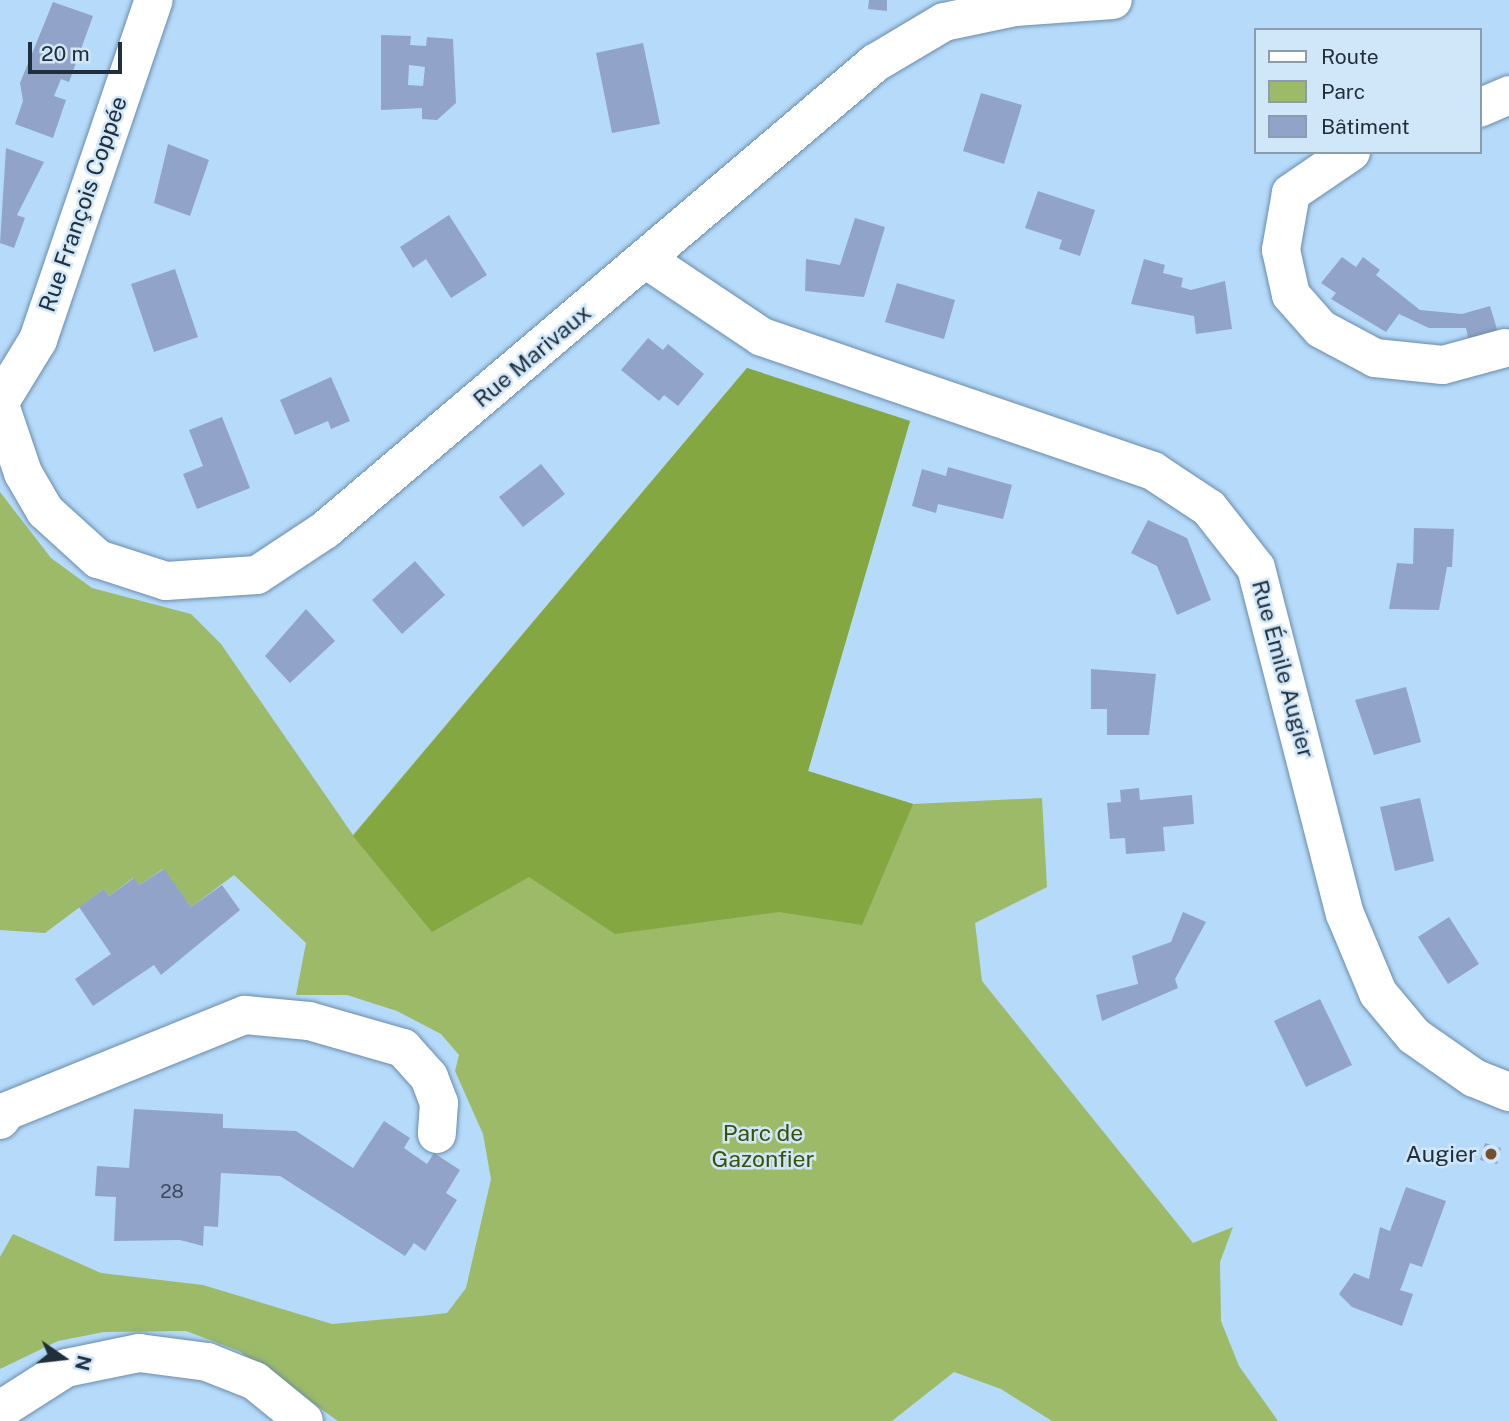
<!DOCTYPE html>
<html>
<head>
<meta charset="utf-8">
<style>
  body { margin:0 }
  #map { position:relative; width:1509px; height:1421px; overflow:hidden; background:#b6dafa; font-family:"Public Sans",sans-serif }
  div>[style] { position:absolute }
  .green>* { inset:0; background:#9cba68 }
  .forest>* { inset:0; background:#85a741 }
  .building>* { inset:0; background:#92a3c9 }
  .roads { filter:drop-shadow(0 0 2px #6a8caa) drop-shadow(0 0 2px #6a8caa) }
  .minor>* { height:38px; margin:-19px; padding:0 19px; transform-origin:19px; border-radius:19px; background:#fff }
  .dots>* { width:19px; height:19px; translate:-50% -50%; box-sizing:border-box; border:4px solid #d0e6f9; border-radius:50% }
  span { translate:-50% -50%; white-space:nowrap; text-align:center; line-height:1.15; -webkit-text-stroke:5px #d0e6f9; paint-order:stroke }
  .number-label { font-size:19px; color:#3c4c5e }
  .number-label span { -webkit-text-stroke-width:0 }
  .street-label { font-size:23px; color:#202f3b }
  .park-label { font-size:23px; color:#3b5003 }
  .poi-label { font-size:23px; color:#202f3b }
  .right { translate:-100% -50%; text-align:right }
  .legend { position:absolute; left:1254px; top:28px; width:228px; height:126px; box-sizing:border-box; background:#d0e6f9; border:2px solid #8a9dad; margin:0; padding:9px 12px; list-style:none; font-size:21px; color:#202f3b }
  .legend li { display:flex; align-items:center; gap:14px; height:35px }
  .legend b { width:35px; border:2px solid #8a9dad }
  .north { position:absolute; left:28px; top:1323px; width:70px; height:70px; -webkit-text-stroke:5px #d0e6f9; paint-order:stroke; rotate:104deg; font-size:19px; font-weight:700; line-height:28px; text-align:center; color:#202f3b }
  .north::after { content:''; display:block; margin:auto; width:24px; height:32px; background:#202f3b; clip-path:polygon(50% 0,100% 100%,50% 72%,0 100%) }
  .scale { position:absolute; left:28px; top:42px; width:94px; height:32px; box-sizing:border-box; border:4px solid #202f3b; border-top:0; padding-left:9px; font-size:21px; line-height:24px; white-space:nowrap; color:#202f3b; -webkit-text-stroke:5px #d0e6f9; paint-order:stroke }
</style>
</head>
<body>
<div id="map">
  <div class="green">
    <i style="clip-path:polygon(747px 368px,910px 421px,808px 771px,913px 804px,1042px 798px,1047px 887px,975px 923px,982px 981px,1193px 1243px,1233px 1227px,1220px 1262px,1221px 1321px,1239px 1366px,1278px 1421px,1052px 1421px,1001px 1389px,954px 1372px,892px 1421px,338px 1421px,239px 1351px,186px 1331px,104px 1332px,58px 1341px,0 1369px,0 1257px,13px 1234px,101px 1273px,203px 1285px,332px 1324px,421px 1316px,447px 1313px,466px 1288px,491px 1179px,483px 1134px,455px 1071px,459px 1055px,441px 1034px,397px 1011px,347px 995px,296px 995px,306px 943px,234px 875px,191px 907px,163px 869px,139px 885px,133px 878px,109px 896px,104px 889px,45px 933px,0 930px,0 492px,51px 558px,92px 588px,191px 614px,221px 644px,353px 835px)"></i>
  </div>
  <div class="forest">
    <i style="clip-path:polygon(747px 368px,910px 421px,808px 771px,913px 804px,862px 925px,779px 912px,615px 934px,529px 877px,432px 932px,353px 836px)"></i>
  </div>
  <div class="building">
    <i style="clip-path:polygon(869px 0,887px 0,887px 11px,868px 9px)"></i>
    <i style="clip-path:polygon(53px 2px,93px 16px,69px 82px,61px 79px,54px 96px,66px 100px,53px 138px,15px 124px,23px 101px,20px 83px)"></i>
    <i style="clip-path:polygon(evenodd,381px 35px,411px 36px,410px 45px,426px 46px,427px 37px,453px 39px,456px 103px,437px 120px,422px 119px,422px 108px,381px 110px,381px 35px,409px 65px,425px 67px,423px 86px,408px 85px,409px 65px)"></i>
    <i style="clip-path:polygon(643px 43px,660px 124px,612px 133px,596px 53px)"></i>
    <i style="clip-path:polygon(981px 93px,1022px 105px,1004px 164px,963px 151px)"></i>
    <i style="clip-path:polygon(168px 144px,209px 160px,190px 216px,154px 203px)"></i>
    <i style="clip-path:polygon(6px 148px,44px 162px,17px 215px,25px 218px,14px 248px,0 243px)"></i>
    <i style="clip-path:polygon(1038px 191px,1095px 210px,1080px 256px,1059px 249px,1062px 240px,1025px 228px)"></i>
    <i style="clip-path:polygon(449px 215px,487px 275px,451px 298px,426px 259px,413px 268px,400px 247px)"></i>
    <i style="clip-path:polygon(855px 218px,885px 227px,864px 297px,805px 291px,806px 259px,840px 265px)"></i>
    <i style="clip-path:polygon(1342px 257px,1356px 267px,1363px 257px,1380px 270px,1376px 275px,1420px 310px,1462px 314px,1490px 306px,1499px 336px,1469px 342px,1466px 328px,1429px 328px,1399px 314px,1386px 332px,1331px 299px,1336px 293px,1321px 283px)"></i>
    <i style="clip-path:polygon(1144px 259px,1165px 265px,1163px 273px,1183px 278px,1181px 287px,1191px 290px,1225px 281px,1232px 329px,1196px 334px,1194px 316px,1131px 304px)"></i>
    <i style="clip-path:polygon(175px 269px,198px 337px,154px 352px,131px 284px)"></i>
    <i style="clip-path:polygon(897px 283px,955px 300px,944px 339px,885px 322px)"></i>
    <i style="clip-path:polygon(648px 338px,663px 350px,668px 344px,704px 374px,678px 406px,664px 395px,659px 401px,621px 370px)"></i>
    <i style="clip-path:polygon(331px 377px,350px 421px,331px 429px,328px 421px,295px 435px,280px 400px)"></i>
    <i style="clip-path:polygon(222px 417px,250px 488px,197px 509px,183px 474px,203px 466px,189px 430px)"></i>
    <i style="clip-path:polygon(541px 464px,565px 494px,523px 527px,499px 497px)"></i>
    <i style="clip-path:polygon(948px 467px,1012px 485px,1003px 519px,938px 504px,936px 513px,912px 506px,922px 469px,946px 476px)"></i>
    <i style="clip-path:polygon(1148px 520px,1187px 538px,1211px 600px,1177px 615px,1157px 566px,1131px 553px)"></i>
    <i style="clip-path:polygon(1414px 528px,1454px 529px,1452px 567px,1447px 567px,1439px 610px,1389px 609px,1397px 563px,1413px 564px)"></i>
    <i style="clip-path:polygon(415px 561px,445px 595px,402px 634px,372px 600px)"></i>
    <i style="clip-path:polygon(306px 609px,335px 641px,290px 683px,265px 656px)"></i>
    <i style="clip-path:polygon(1091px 669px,1156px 674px,1149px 735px,1107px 735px,1107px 709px,1091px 709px)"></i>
    <i style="clip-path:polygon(1406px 687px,1421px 742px,1374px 755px,1355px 700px)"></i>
    <i style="clip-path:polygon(1139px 788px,1140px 800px,1192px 795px,1194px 824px,1163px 827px,1165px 851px,1126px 854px,1125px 838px,1110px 839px,1107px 803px,1121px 802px,1120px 790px)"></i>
    <i style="clip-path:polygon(1420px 798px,1434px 861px,1395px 871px,1380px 807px)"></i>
    <i style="clip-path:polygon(164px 869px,191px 907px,222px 885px,240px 910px,161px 975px,154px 965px,93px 1006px,75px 979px,111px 954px,79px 907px,104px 889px,109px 896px,134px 878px,139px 885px)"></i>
    <i style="clip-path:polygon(1183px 912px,1206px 922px,1175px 979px,1178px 988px,1102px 1021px,1096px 995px,1138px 984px,1132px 956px,1171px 942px)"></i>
    <i style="clip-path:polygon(1449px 917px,1479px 964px,1448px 984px,1418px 937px)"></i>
    <i style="clip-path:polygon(1320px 999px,1352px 1065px,1306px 1087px,1274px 1021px)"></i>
    <i style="clip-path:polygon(134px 1109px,223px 1114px,223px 1128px,296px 1131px,353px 1168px,384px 1121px,410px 1138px,404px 1148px,427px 1164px,434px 1153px,460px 1170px,446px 1193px,457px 1200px,425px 1251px,414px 1243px,405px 1256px,280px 1176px,221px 1173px,218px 1227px,204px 1226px,203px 1246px,180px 1240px,114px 1241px,116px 1197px,95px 1196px,97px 1166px,129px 1168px)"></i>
    <i style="clip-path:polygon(1485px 1143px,1501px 1148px,1497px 1164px,1480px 1160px)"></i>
    <i style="clip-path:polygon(1406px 1187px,1446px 1201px,1422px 1267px,1410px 1263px,1403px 1283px,1400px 1290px,1413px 1294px,1402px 1326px,1352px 1307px,1339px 1294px,1354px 1273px,1369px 1279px,1380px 1227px,1390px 1231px)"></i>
  </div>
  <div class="roads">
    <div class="minor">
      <i style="left:1479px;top:108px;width:33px;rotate:-23deg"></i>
      <i style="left:1351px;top:152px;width:73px;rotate:145.7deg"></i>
      <i style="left:1291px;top:193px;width:58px;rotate:100deg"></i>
      <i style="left:1281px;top:250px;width:46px;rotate:77.5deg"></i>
      <i style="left:1291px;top:295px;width:45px;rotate:48.6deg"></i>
      <i style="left:1321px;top:329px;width:61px;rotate:28.2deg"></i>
      <i style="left:1375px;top:358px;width:68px;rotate:5.9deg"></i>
      <i style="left:1443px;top:365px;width:64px;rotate:-15.3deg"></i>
      <i style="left:647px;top:260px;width:138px;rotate:33.8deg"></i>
      <i style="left:762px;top:337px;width:413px;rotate:18.9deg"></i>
      <i style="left:1153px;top:471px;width:67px;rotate:33.5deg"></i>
      <i style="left:1209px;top:508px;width:76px;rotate:51.9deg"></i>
      <i style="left:1256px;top:568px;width:357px;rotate:75.6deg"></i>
      <i style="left:1345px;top:914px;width:86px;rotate:67.3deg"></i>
      <i style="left:1378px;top:993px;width:56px;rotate:50.1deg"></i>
      <i style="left:1414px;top:1036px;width:73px;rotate:35deg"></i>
      <i style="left:1474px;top:1078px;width:38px;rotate:22deg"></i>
      <i style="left:0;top:402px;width:73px;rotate:-58.5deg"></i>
      <i style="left:38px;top:340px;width:359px;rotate:-71.2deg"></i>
      <i style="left:0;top:405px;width:72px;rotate:71.3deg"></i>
      <i style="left:23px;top:473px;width:44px;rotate:59.9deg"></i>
      <i style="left:45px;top:511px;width:72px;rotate:42.2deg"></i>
      <i style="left:98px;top:559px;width:71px;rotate:17.9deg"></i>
      <i style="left:166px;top:581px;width:91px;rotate:-3.8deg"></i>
      <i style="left:257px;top:575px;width:82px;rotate:-33.5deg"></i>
      <i style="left:325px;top:530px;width:722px;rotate:-40.33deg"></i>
      <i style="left:875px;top:63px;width:80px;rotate:-30.7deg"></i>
      <i style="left:944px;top:22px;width:73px;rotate:-11.9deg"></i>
      <i style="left:1015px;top:7px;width:98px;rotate:-4.1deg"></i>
      <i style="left:0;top:1120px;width:11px;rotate:-52deg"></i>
      <i style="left:7px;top:1111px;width:257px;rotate:-22deg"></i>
      <i style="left:245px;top:1015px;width:64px;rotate:5.4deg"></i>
      <i style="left:309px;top:1021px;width:98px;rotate:16deg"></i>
      <i style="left:403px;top:1048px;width:39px;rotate:48deg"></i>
      <i style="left:429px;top:1077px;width:28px;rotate:69deg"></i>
      <i style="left:439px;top:1103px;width:31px;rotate:94deg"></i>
      <i style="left:0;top:1410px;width:78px;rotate:-32.5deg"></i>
      <i style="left:66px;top:1368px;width:75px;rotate:-11.6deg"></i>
      <i style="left:139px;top:1353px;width:69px;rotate:7.5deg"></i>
      <i style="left:207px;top:1362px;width:52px;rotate:21.6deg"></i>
      <i style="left:255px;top:1381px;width:63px;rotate:39.2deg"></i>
    </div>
  </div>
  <div class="dots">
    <i style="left:1491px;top:1154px;background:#75512b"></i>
  </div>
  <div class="number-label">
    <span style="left:172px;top:1192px">28</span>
  </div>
  <div class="street-label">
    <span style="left:83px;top:204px;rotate:-71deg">Rue François Coppée</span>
    <span style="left:532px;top:356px;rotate:-40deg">Rue Marivaux</span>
    <span style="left:1283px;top:669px;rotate:75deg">Rue Émile Augier</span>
  </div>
  <div class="park-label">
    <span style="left:763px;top:1146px">Parc de<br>Gazonfier</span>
  </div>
  <div class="poi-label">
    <span class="right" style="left:1477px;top:1154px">Augier</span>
  </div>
  <ul class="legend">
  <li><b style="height:9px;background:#fff"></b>Route</li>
  <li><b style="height:19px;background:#9cba68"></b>Parc</li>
  <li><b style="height:19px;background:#92a3c9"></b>Bâtiment</li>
  </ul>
  <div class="north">N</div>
  <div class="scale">20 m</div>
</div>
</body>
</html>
